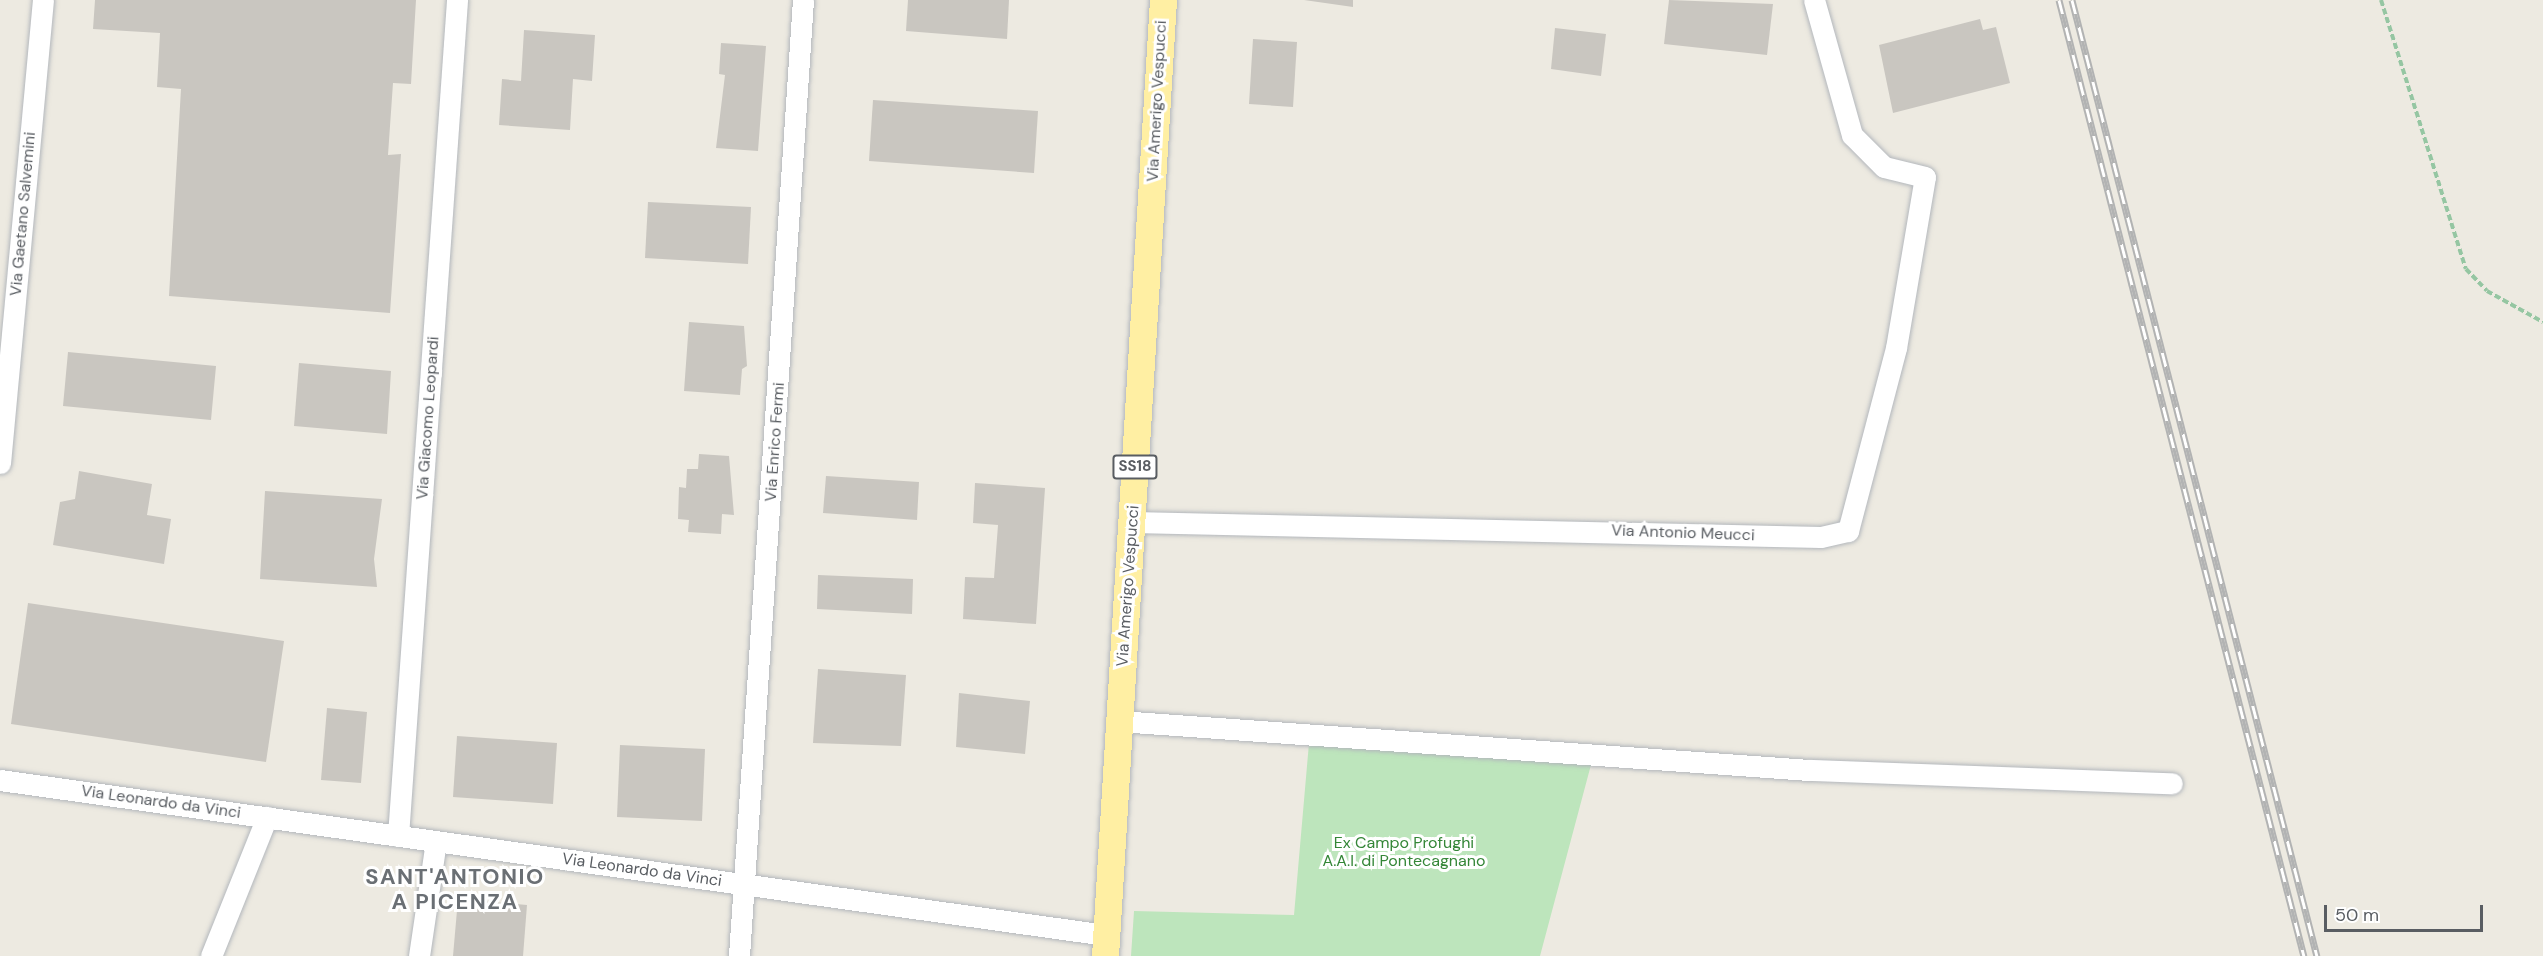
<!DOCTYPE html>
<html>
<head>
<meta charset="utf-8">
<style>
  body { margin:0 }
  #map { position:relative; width:2543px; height:956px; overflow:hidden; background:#edeae1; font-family:"DM Sans",sans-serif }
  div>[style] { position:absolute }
  .green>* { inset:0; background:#bde5bc }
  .building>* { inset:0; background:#c9c6c0 }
  .path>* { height:4px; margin-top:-2px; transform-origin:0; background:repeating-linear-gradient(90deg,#95c6a2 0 6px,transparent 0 9px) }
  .roads { filter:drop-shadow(0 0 2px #b3b7bc) drop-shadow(0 0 2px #b3b7bc) }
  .minor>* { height:21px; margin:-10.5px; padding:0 10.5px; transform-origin:10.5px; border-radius:10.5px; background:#fff }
  .major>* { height:27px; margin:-13.5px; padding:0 13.5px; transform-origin:13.5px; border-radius:13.5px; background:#ffefa3 }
  .rail>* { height:7px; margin-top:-3.5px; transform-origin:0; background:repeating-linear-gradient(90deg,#fff 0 14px,#b2b3b3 0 28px); box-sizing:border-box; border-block:2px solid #b2b3b3 }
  span { translate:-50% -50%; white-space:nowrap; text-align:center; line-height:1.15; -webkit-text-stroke:6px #fff; paint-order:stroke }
  .shield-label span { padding:2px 4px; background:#fff; border:2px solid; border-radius:4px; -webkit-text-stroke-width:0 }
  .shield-label { font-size:15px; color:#595d62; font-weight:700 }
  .street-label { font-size:16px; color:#595d62 }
  .park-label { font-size:16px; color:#348637 }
  .district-label { font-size:22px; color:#6a6f74; font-weight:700; letter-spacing:1.5px }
  .scale { position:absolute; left:2324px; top:905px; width:159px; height:27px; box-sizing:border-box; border:3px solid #595d62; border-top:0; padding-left:8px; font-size:18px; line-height:21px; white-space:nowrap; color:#595d62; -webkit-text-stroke:4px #fff; paint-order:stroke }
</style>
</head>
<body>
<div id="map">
  <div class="green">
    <i style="clip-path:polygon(1309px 743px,1592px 761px,1540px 956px,1131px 956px,1134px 911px,1294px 915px)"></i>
  </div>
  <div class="building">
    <i style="clip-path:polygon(95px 0,416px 0,411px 84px,393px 83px,388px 155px,401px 154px,390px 313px,169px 296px,181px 89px,157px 87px,160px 33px,93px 29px)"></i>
    <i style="clip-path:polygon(908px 0,1009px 0,1007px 39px,906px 31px)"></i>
    <i style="clip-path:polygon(1304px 0,1353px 0,1353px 7px)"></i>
    <i style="clip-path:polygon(1669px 0,1773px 4px,1767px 55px,1664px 44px)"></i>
    <i style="clip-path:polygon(1980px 19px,1983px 30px,1996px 27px,2010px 83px,1893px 113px,1879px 45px)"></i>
    <i style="clip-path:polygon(1555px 28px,1606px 34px,1601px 76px,1551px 69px)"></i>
    <i style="clip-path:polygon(524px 30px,595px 35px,592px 81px,573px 79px,570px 130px,499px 125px,502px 79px,521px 81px)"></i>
    <i style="clip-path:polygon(1253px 39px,1297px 42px,1293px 107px,1249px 104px)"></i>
    <i style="clip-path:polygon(721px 43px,766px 46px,758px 151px,716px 148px,725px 75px,719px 74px)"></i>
    <i style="clip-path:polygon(873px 100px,1038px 111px,1034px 173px,869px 161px)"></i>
    <i style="clip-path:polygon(648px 202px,751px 207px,748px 264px,645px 258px)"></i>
    <i style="clip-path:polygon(689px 322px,744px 326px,747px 366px,742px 369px,740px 395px,684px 391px)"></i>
    <i style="clip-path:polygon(68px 352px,216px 366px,211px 420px,63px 406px)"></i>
    <i style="clip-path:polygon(299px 363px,391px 371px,387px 434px,294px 426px)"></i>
    <i style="clip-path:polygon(699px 454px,729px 456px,734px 515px,722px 514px,721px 534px,688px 532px,689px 520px,678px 519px,679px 487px,686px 488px,687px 469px,698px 469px)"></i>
    <i style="clip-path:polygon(79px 471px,152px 484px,147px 515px,171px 519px,164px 564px,53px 545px,60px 502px,75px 499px)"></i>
    <i style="clip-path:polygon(826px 476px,919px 482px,917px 520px,823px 513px)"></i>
    <i style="clip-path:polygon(975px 483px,1045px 488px,1036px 624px,963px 619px,965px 577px,994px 578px,998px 525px,973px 523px)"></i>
    <i style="clip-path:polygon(265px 491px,382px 499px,374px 559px,377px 587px,260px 579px)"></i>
    <i style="clip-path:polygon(818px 575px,913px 579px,912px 614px,817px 609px)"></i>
    <i style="clip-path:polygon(28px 603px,284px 641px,266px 762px,11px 724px)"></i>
    <i style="clip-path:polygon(818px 669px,906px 675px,901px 746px,813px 743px)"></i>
    <i style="clip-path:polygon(959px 693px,1030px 701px,1025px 754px,956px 747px)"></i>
    <i style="clip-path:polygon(327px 708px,367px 712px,361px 783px,321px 780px)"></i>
    <i style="clip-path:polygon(457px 736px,557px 743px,553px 804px,453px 797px)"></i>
    <i style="clip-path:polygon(620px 745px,705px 749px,702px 821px,617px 817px)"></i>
    <i style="clip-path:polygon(458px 899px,527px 905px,523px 956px,453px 956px)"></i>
  </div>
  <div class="path">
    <i style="left:2381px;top:0;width:282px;rotate:72.5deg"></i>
    <i style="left:2466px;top:269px;width:30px;rotate:46deg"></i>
    <i style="left:2487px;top:291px;width:64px;rotate:29deg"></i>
  </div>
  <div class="roads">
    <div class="minor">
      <i style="left:0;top:463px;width:465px;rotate:-84.7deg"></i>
      <i style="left:1132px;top:522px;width:689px;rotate:1.25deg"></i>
      <i style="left:1821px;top:537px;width:28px;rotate:-13deg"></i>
      <i style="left:1848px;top:531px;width:189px;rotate:-75.3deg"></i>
      <i style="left:1896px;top:348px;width:173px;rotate:-80.4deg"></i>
      <i style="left:1925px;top:177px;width:42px;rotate:-166.3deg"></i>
      <i style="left:1884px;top:167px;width:45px;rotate:-135deg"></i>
      <i style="left:1852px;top:135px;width:140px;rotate:-105.7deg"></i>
      <i style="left:1119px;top:721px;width:693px;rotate:4.06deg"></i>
      <i style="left:1810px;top:770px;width:362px;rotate:2.1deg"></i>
      <i style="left:0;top:780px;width:1117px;rotate:7.98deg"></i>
      <i style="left:398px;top:836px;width:838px;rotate:-85.96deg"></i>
      <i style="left:211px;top:956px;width:150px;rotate:-68.1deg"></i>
      <i style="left:419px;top:956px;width:116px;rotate:-81.6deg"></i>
      <i style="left:739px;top:956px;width:958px;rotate:-86.17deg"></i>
    </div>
    <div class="major">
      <i style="left:1105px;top:956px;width:958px;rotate:-86.53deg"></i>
    </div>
  </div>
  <div class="rail">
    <i style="left:2059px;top:0;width:987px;rotate:75.63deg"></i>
    <i style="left:2072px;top:0;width:987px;rotate:75.63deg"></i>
  </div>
  <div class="shield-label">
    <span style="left:1135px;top:467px">SS18</span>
  </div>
  <div class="street-label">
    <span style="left:1157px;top:101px;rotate:-87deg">Via Amerigo Vespucci</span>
    <span style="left:23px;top:214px;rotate:-85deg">Via Gaetano Salvemini</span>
    <span style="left:428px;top:418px;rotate:-86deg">Via Giacomo Leopardi</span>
    <span style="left:775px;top:442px;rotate:-86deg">Via Enrico Fermi</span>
    <span style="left:1683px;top:533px;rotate:2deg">Via Antonio Meucci</span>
    <span style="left:1128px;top:586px;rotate:-86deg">Via Amerigo Vespucci</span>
    <span style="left:161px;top:802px;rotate:8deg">Via Leonardo da Vinci</span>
    <span style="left:642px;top:870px;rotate:8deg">Via Leonardo da Vinci</span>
  </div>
  <div class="park-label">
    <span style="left:1404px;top:852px">Ex Campo Profughi<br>A.A.I. di Pontecagnano</span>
  </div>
  <div class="district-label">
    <span style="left:455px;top:889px">SANT'ANTONIO<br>A PICENZA</span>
  </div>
  <div class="scale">50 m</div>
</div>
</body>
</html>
